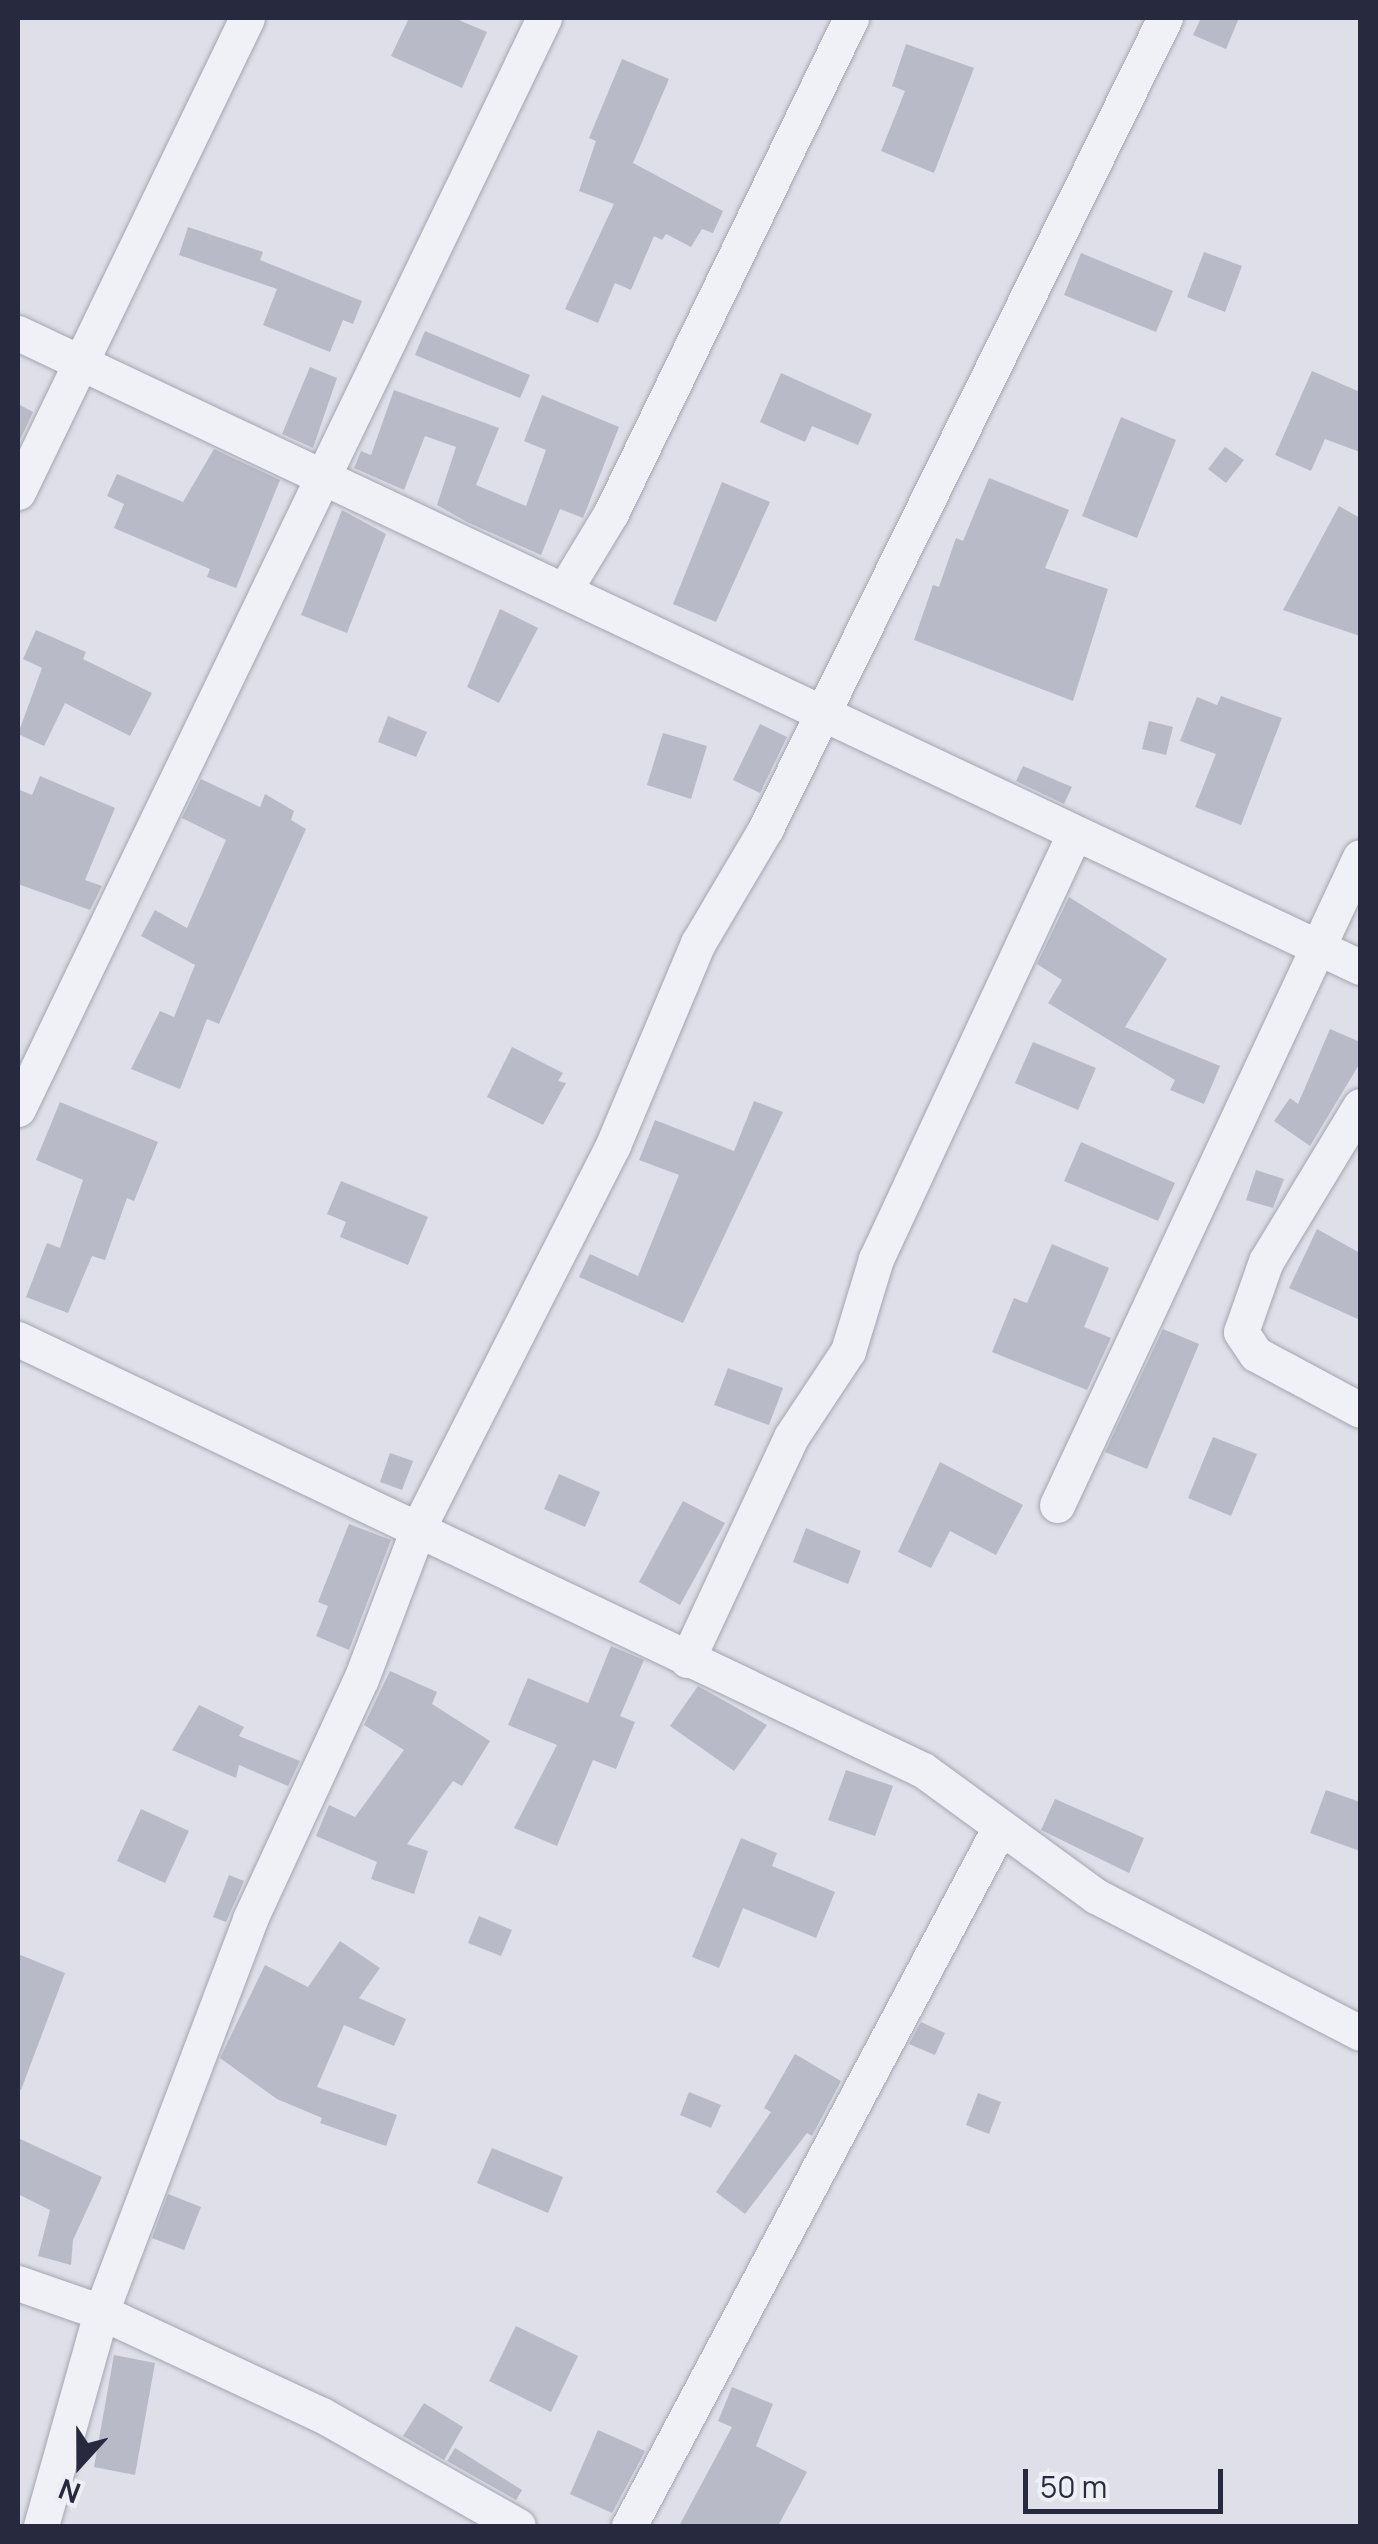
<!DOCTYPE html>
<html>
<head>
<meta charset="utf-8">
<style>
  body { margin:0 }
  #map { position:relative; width:1378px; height:2544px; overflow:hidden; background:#dedfe8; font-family:Manrope,sans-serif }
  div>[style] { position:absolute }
  .building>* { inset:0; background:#b8bac7 }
  .roads { filter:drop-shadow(0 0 2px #a3a5b2) drop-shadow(0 0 2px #a3a5b2) }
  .minor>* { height:35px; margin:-17.5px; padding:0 17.5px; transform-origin:17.5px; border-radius:17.5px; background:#f0f1f6 }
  span { translate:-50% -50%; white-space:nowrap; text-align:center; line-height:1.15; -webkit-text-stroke:8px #edeff5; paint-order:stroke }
  .frame { position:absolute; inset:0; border:20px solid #272a3e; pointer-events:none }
  .north { position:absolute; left:30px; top:2414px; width:100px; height:100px; -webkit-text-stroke:8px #edeff5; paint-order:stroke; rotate:201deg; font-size:28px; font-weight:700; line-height:40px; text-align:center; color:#272a3e }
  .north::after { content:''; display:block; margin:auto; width:35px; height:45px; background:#272a3e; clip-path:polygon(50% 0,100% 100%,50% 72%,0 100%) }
  .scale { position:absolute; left:1023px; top:2469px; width:200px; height:45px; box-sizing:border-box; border:5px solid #272a3e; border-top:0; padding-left:12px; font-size:30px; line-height:35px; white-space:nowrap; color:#272a3e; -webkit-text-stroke:8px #edeff5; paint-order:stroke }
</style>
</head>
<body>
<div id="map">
  <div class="building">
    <i style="clip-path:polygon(409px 18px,454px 18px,487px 32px,462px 88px,391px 56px)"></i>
    <i style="clip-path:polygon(1201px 18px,1239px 18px,1226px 49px,1193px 35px)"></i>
    <i style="clip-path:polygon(906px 44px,974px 68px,934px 173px,881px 151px,905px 91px,892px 86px)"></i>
    <i style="clip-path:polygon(622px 59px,669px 79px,633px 163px,723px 211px,713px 233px,702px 229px,691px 247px,666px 234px,662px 240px,654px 236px,631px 290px,615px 283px,598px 323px,565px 309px,614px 204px,579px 191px,596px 141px,589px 138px)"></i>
    <i style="clip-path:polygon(188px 227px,263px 252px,260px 260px,362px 301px,353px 324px,343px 320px,330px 352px,263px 325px,277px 289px,179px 255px)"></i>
    <i style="clip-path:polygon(1204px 252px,1242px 266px,1225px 312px,1187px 297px)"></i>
    <i style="clip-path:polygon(1081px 253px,1173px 291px,1156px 332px,1064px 295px)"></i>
    <i style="clip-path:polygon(425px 331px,530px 375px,520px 398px,415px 355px)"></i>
    <i style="clip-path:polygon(310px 367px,337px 378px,313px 448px,282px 434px)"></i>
    <i style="clip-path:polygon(1312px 371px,1360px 392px,1360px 452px,1325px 439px,1311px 471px,1275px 455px)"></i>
    <i style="clip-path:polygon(781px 373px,872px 414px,858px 445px,812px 426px,805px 442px,760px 422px)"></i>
    <i style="clip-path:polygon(394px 390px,499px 428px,476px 485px,526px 506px,546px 450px,524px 441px,542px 395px,619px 427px,583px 518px,560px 509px,541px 555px,467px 522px,437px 505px,456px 447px,425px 436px,404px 490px,354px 468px,361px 451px,371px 455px)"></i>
    <i style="clip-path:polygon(18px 404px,33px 412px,18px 444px)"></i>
    <i style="clip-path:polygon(1121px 417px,1176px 440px,1137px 538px,1082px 516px)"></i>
    <i style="clip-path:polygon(1225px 447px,1244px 460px,1226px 483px,1208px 469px)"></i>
    <i style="clip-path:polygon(214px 449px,280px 480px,236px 588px,207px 577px,210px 569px,114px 528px,124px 504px,107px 496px,117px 474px,183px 502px)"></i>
    <i style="clip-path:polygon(989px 478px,1069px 510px,1045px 568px,1108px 589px,1073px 701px,914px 640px,933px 585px,939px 587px,956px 538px,963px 541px)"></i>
    <i style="clip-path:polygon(722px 482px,770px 502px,716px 622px,673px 604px)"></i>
    <i style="clip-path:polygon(1339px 506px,1360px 518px,1360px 636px,1283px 610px)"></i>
    <i style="clip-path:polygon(342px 510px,386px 534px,347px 633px,301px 615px)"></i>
    <i style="clip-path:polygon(500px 609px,538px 628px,499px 703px,467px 687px)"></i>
    <i style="clip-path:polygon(36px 630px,86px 652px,83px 659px,152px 693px,130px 736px,65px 703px,44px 746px,18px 734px,42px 668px,23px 659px)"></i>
    <i style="clip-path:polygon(1221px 696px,1282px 718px,1241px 825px,1195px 807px,1216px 754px,1180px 741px,1197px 697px,1217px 705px)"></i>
    <i style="clip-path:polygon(388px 716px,427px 732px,416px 757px,378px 742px)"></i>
    <i style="clip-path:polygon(1149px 721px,1173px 727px,1166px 755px,1142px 749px)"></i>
    <i style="clip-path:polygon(760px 724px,787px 737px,760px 793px,733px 780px)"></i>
    <i style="clip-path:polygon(663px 733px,707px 746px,691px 799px,647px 785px)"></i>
    <i style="clip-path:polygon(1023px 766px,1072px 787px,1064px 804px,1016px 781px)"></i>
    <i style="clip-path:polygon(40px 776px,115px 808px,85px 880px,102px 886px,90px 910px,18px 884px,18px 789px,32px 795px)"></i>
    <i style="clip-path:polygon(201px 779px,260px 807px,265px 794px,294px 811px,291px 820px,306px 829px,219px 1024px,207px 1019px,180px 1089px,131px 1069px,160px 1011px,174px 1017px,195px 965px,141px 936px,155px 910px,187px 928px,226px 840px,182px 818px)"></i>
    <i style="clip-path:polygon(1069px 897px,1167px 959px,1125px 1027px,1220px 1066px,1204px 1104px,1170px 1090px,1175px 1080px,1048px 1003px,1062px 980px,1037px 964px)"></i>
    <i style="clip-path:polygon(1330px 1029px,1360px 1042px,1360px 1063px,1310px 1146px,1274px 1121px,1290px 1098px,1298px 1104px)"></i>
    <i style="clip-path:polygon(1033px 1042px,1096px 1068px,1078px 1110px,1015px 1083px)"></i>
    <i style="clip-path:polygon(512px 1047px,563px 1073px,558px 1081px,566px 1083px,543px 1125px,487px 1097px)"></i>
    <i style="clip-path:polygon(754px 1101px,783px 1112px,683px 1323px,579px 1277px,590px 1254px,638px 1276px,679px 1175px,639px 1160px,655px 1120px,734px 1151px)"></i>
    <i style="clip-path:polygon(60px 1102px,158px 1142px,134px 1201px,127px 1198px,105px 1260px,92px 1256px,68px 1313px,26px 1297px,47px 1243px,60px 1248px,83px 1180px,36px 1160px)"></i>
    <i style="clip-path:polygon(1081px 1142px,1175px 1183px,1158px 1221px,1064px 1181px)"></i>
    <i style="clip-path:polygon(1256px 1170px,1284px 1179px,1273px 1208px,1246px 1200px)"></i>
    <i style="clip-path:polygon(341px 1181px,428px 1217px,408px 1265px,340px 1237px,346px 1222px,327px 1214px)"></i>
    <i style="clip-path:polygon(1317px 1229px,1360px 1253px,1360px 1320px,1289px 1288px)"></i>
    <i style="clip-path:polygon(1052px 1244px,1109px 1268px,1084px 1327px,1111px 1338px,1087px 1390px,992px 1352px,1014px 1298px,1027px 1303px)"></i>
    <i style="clip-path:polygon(1163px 1329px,1199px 1344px,1147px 1469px,1105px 1452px)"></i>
    <i style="clip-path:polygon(728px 1368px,783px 1388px,769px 1425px,714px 1405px)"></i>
    <i style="clip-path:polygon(1213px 1437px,1257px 1454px,1231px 1516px,1188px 1498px)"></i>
    <i style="clip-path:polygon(390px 1453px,413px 1461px,402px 1490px,380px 1482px)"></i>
    <i style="clip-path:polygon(940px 1462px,1023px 1505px,996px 1555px,950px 1531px,931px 1568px,898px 1552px)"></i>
    <i style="clip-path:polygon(559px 1474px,600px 1492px,585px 1527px,544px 1509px)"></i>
    <i style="clip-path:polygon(683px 1501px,725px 1523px,680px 1605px,639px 1582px)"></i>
    <i style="clip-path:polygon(349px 1524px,391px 1540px,349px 1650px,316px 1636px,328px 1606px,318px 1602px)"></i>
    <i style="clip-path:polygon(806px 1528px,861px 1551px,848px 1584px,793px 1562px)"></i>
    <i style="clip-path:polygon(611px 1646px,644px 1660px,620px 1716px,635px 1722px,616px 1769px,593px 1760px,557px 1846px,514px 1828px,557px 1745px,508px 1725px,528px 1678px,588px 1703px)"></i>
    <i style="clip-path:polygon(390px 1671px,437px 1692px,432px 1704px,490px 1741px,462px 1786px,453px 1781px,407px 1844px,428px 1851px,414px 1894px,371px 1879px,377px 1862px,316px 1836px,329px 1805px,355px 1817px,404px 1750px,364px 1725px)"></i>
    <i style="clip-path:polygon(698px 1686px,767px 1725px,734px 1771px,670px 1726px)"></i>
    <i style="clip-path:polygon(199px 1705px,244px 1727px,239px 1736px,300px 1761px,288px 1786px,239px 1765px,236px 1778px,172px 1750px)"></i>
    <i style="clip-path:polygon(846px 1770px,893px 1786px,875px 1836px,828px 1820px)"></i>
    <i style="clip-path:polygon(1326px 1790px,1360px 1802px,1360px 1851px,1310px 1833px)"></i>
    <i style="clip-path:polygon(1055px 1799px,1144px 1838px,1129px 1873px,1041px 1830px)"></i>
    <i style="clip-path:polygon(141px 1809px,189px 1831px,165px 1883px,117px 1861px)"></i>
    <i style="clip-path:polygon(741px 1838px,777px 1853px,772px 1866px,835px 1892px,816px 1938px,743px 1908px,719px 1968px,692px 1957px)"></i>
    <i style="clip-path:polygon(229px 1875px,244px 1881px,226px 1922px,213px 1917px)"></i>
    <i style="clip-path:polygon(479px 1916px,512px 1930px,501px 1956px,468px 1943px)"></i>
    <i style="clip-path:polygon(340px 1941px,380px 1968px,359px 1998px,406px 2019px,394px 2046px,344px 2025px,317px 2087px,397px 2115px,386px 2146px,320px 2123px,322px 2118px,277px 2099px,220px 2058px,265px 1965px,308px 1987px)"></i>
    <i style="clip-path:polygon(18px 1954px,65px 1973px,21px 2090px,18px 2089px)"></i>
    <i style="clip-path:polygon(921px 2022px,945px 2033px,935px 2055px,909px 2044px)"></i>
    <i style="clip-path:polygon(795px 2054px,841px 2081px,812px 2136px,807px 2133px,745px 2214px,716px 2192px,771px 2112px,764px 2108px)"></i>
    <i style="clip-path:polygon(689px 2092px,721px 2105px,711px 2128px,680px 2115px)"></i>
    <i style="clip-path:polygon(978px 2093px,1001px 2102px,989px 2134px,966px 2125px)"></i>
    <i style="clip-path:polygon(18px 2138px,102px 2177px,73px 2240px,71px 2265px,38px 2256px,50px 2210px,18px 2194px)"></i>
    <i style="clip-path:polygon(492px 2148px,563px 2177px,548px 2213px,477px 2183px)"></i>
    <i style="clip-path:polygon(168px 2194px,201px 2207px,184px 2250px,152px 2238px)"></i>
    <i style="clip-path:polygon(516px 2326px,578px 2356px,551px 2412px,489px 2381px)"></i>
    <i style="clip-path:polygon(114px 2355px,155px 2363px,135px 2475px,94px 2467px)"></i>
    <i style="clip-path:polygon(732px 2387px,773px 2404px,756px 2446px,807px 2472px,778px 2526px,679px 2526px,732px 2427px,718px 2421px)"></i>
    <i style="clip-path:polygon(424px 2403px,463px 2427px,444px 2460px,403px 2436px)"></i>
    <i style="clip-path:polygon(598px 2430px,645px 2451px,612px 2513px,570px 2494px)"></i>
    <i style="clip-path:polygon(455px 2448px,522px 2490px,516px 2500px,447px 2461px)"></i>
  </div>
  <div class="roads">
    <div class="minor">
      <i style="left:18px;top:333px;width:1484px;rotate:25.29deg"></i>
      <i style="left:18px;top:492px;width:526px;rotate:-64.21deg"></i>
      <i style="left:565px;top:589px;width:89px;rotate:-58.8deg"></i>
      <i style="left:611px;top:513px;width:550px;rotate:-64.13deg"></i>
      <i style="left:1360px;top:1106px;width:181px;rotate:121.2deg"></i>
      <i style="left:1266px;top:1261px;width:75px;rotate:109.4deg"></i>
      <i style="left:1241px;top:1332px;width:27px;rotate:56deg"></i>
      <i style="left:1256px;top:1354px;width:118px;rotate:28.3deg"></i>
      <i style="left:18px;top:1109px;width:1211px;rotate:-64.26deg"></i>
      <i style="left:18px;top:1339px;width:1002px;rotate:25.47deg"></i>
      <i style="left:923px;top:1770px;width:214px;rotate:36.1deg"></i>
      <i style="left:1096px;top:1896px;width:297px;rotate:27.4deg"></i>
      <i style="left:1057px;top:1505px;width:715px;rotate:-64.94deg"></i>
      <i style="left:687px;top:1660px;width:246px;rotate:-65deg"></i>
      <i style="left:791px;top:1437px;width:103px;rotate:-56.5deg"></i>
      <i style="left:848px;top:1351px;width:96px;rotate:-73.1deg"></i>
      <i style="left:876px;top:1259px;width:468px;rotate:-65deg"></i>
      <i style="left:18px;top:2283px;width:88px;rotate:19.3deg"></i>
      <i style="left:101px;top:2312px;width:244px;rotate:25deg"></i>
      <i style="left:322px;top:2415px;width:225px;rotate:29.5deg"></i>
      <i style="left:41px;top:2526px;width:222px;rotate:-74.3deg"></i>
      <i style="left:101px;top:2312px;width:420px;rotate:-69.2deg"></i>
      <i style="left:250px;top:1919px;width:264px;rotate:-65.2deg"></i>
      <i style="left:361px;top:1679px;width:164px;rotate:-69.2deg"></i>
      <i style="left:419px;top:1526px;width:428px;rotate:-63deg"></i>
      <i style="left:613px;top:1145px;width:219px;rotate:-67.2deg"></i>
      <i style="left:698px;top:943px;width:134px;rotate:-59.4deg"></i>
      <i style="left:766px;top:828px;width:903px;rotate:-63.78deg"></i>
      <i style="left:629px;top:2526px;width:789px;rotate:-62.04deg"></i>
    </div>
  </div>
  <div class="frame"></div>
  <div class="north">N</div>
  <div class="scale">50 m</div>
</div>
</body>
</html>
